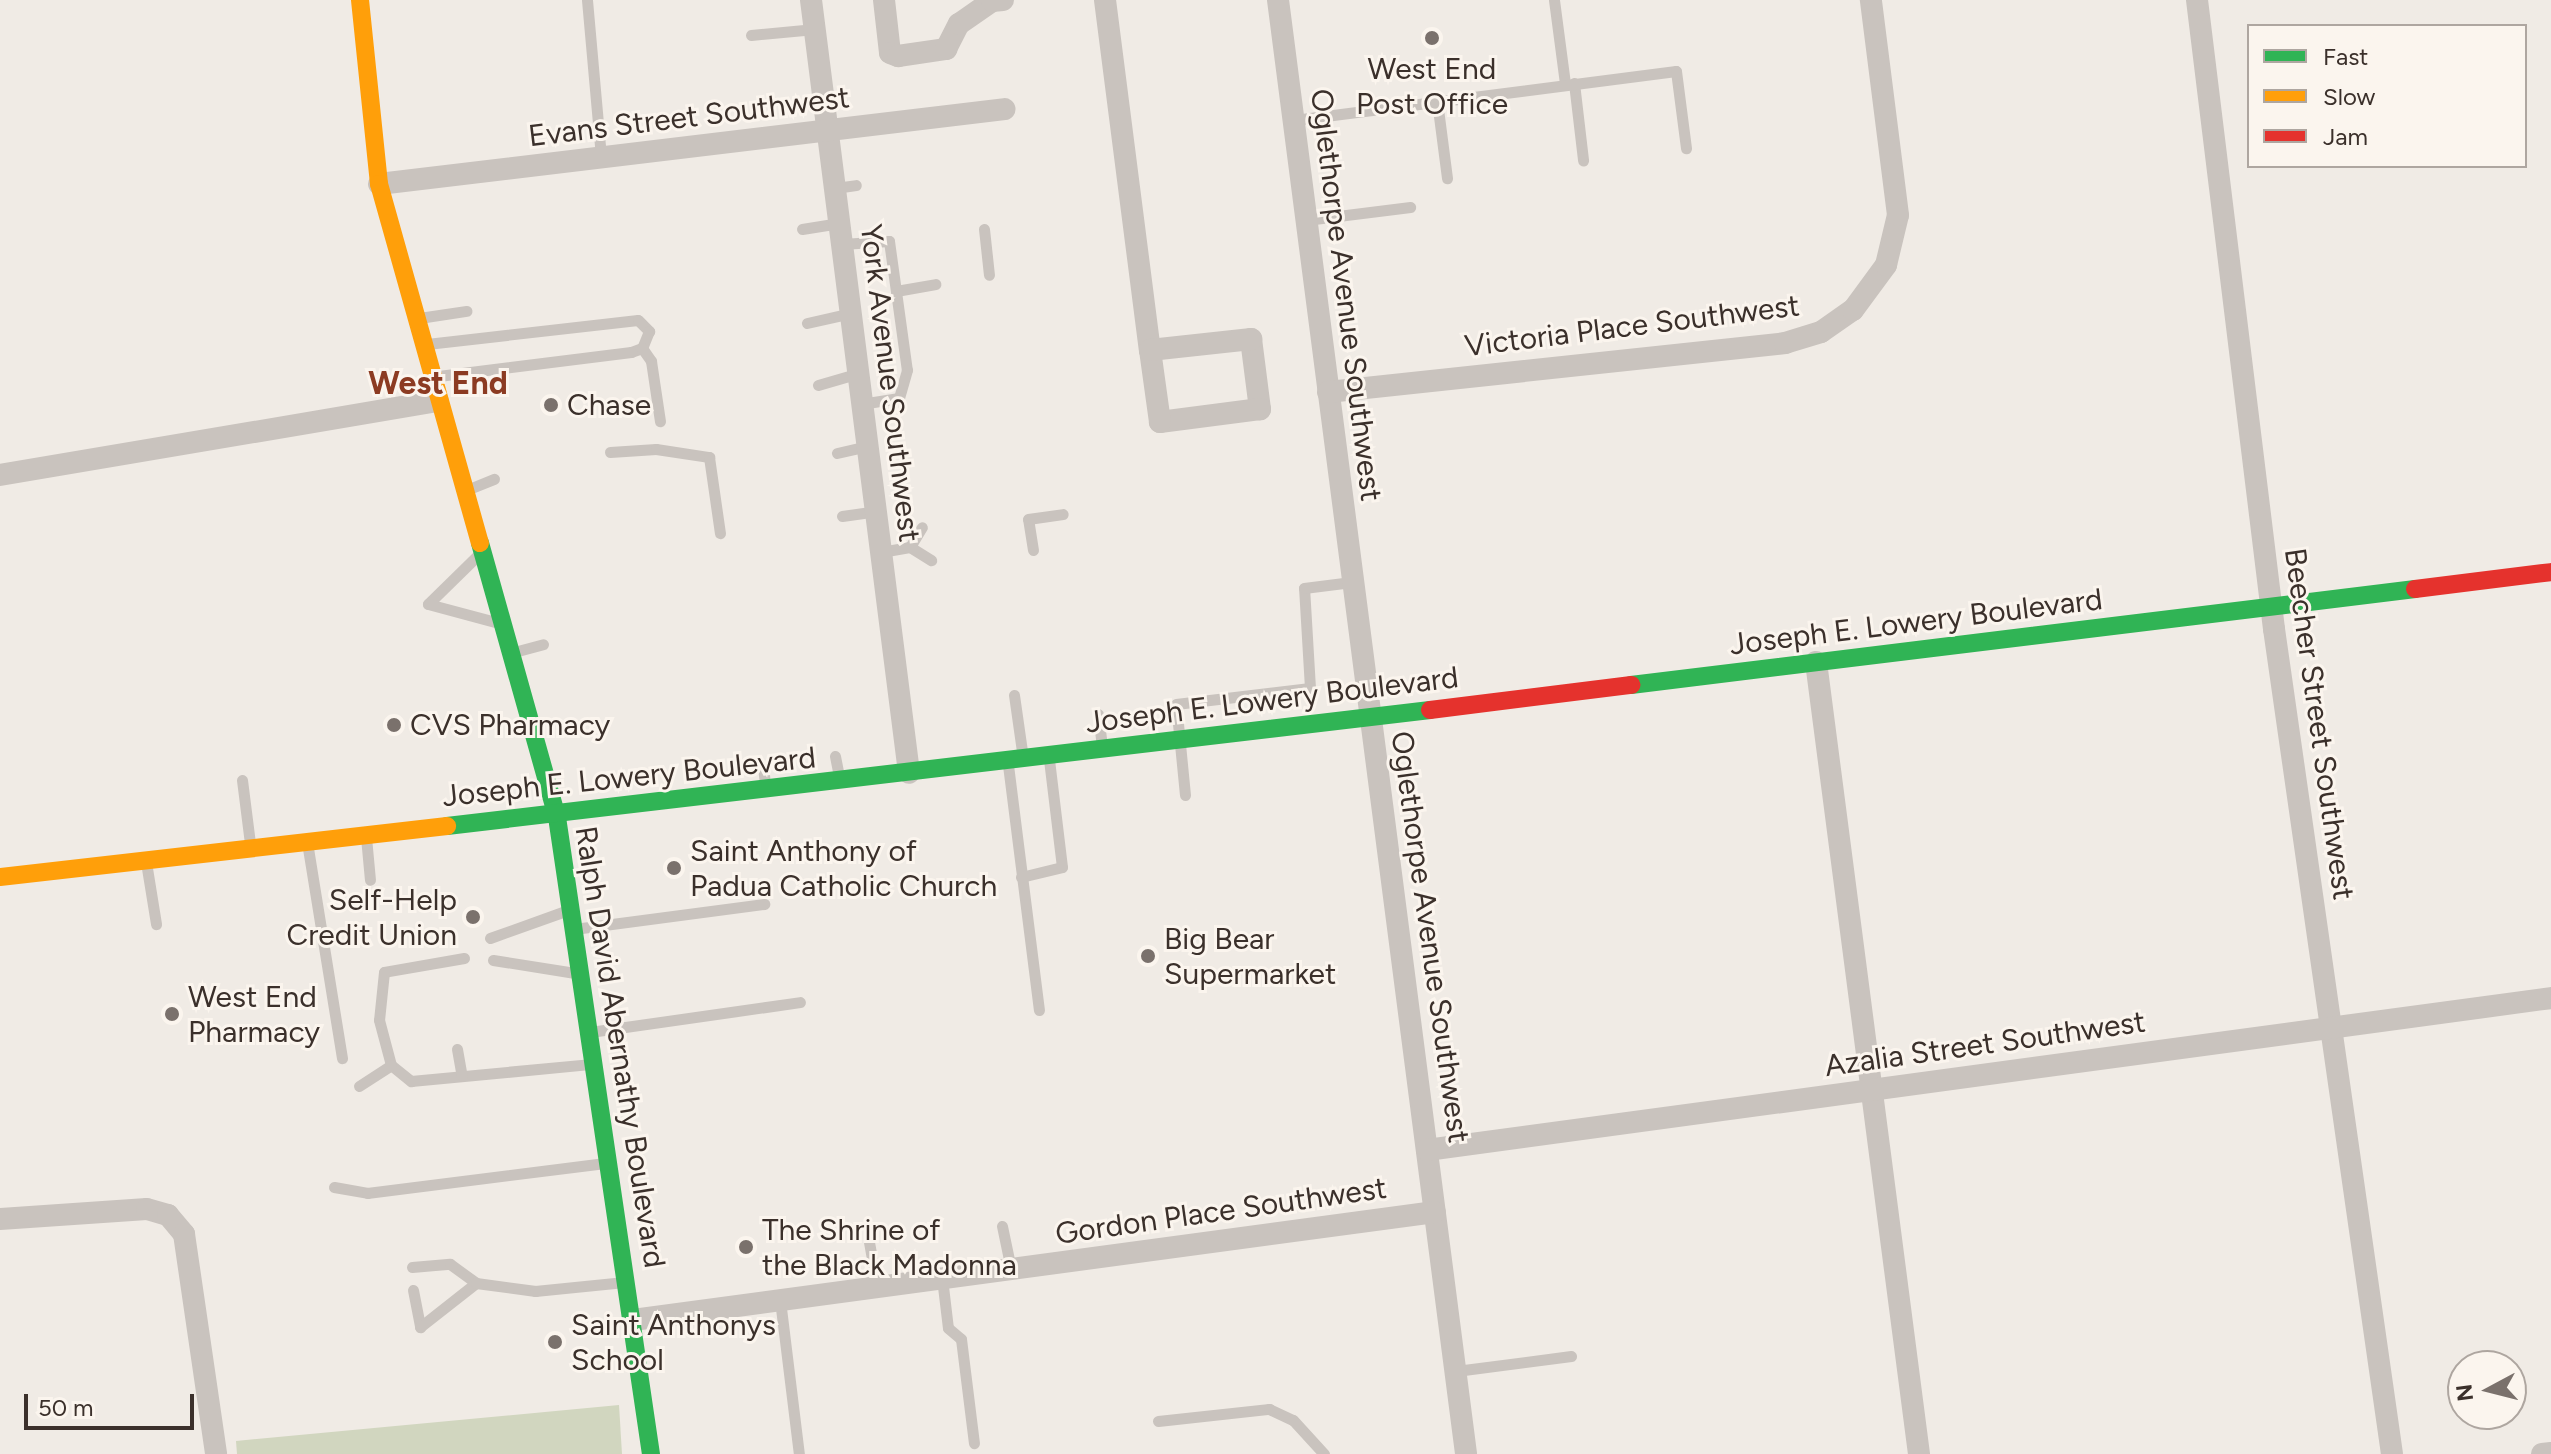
<!DOCTYPE html>
<html>
<head>
<meta charset="utf-8">
<style>
  body { margin:0 }
  #map { position:relative; width:2551px; height:1454px; overflow:hidden; background:#f0ebe5; font-family:Figtree,sans-serif }
  div>[style] { position:absolute }
  .green>* { inset:0; background:#d1d6bf }
  .lane>* { height:11px; margin:-5.5px; padding:0 5.5px; transform-origin:5.5px; border-radius:5.5px; background:#c9c3be }
  .street>* { height:22px; margin:-11px; padding:0 11px; transform-origin:11px; border-radius:11px; background:#c9c3be }
  .fast>* { height:18px; margin:-9px; padding:0 9px; transform-origin:9px; border-radius:9px; background:#30b455 }
  .slow>* { height:18px; margin:-9px; padding:0 9px; transform-origin:9px; border-radius:9px; background:#ff9f0a }
  .jam>* { height:18px; margin:-9px; padding:0 9px; transform-origin:9px; border-radius:9px; background:#e5322d }
  .dots>* { width:22px; height:22px; translate:-50% -50%; box-sizing:border-box; border:4px solid #fbf5ee; border-radius:50% }
  span { translate:-50% -50%; white-space:nowrap; text-align:center; line-height:1.15; -webkit-text-stroke:6px #fbf5ee; paint-order:stroke }
  .poi-label { font-size:30px; color:#3b302b }
  .left { translate:0 -50%; text-align:left }
  .right { translate:-100% -50%; text-align:right }
  .street-label { font-size:30px; color:#3b302b }
  .neighbourhood-label { font-size:32px; color:#8c3b22; font-weight:700 }
  .legend { position:absolute; left:2247px; top:24px; width:280px; height:144px; box-sizing:border-box; background:#fbf5ee; border:2px solid #aea6a0; margin:0; padding:10px 14px; list-style:none; font-size:24px; color:#3b302b }
  .legend li { display:flex; align-items:center; gap:16px; height:40px }
  .legend b { width:40px; border:2px solid #aea6a0 }
  .north { position:absolute; left:2447px; top:1350px; width:80px; height:80px; box-sizing:border-box; background:#fbf5ee; border:2px solid #aea6a0; border-radius:50%; rotate:263deg; font-size:22px; font-weight:700; line-height:32px; text-align:center; color:#3b302b }
  .north::after { content:''; display:block; margin:auto; width:28px; height:36px; background:#7a716c; clip-path:polygon(50% 0,100% 100%,50% 72%,0 100%) }
  .scale { position:absolute; left:24px; top:1394px; width:170px; height:36px; box-sizing:border-box; border:4px solid #3b302b; border-top:0; padding-left:10px; font-size:24px; line-height:28px; white-space:nowrap; color:#3b302b; -webkit-text-stroke:6px #fbf5ee; paint-order:stroke }
</style>
</head>
<body>
<div id="map">
  <div class="green">
    <i style="clip-path:polygon(619px 1405px,622px 1454px,237px 1454px,236px 1441px)"></i>
  </div>
  <div class="lane">
    <i style="left:587px;top:0;width:159px;rotate:84.9deg"></i>
    <i style="left:1554px;top:0;width:85px;rotate:82.5deg"></i>
    <i style="left:751px;top:35px;width:64px;rotate:-5.4deg"></i>
    <i style="left:1574px;top:83px;width:78px;rotate:83.3deg"></i>
    <i style="left:1437px;top:101px;width:78px;rotate:82.6deg"></i>
    <i style="left:1294px;top:120px;width:385px;rotate:-7.3deg"></i>
    <i style="left:1676px;top:71px;width:78px;rotate:82.6deg"></i>
    <i style="left:835px;top:188px;width:21px;rotate:-8deg"></i>
    <i style="left:1306px;top:220px;width:105px;rotate:-7.1deg"></i>
    <i style="left:802px;top:229px;width:38px;rotate:-9deg"></i>
    <i style="left:984px;top:229px;width:46px;rotate:83.8deg"></i>
    <i style="left:842px;top:244px;width:47px;rotate:-3.7deg"></i>
    <i style="left:889px;top:241px;width:130px;rotate:82.1deg"></i>
    <i style="left:907px;top:370px;width:29px;rotate:106deg"></i>
    <i style="left:899px;top:398px;width:37px;rotate:171deg"></i>
    <i style="left:896px;top:291px;width:40px;rotate:-10deg"></i>
    <i style="left:419px;top:318px;width:48px;rotate:-8.5deg"></i>
    <i style="left:807px;top:323px;width:45px;rotate:-12.8deg"></i>
    <i style="left:427px;top:344px;width:212px;rotate:-6.5deg"></i>
    <i style="left:638px;top:320px;width:16px;rotate:45deg"></i>
    <i style="left:649px;top:331px;width:18px;rotate:112deg"></i>
    <i style="left:642px;top:348px;width:12px;rotate:160deg"></i>
    <i style="left:631px;top:352px;width:194px;rotate:172.9deg"></i>
    <i style="left:642px;top:348px;width:16px;rotate:55deg"></i>
    <i style="left:651px;top:361px;width:61px;rotate:81.5deg"></i>
    <i style="left:818px;top:385px;width:43px;rotate:-16.3deg"></i>
    <i style="left:610px;top:452px;width:46px;rotate:-3.7deg"></i>
    <i style="left:656px;top:449px;width:54px;rotate:8.6deg"></i>
    <i style="left:709px;top:457px;width:77px;rotate:81.8deg"></i>
    <i style="left:837px;top:453px;width:31px;rotate:-13deg"></i>
    <i style="left:469px;top:489px;width:27px;rotate:-22deg"></i>
    <i style="left:842px;top:516px;width:34px;rotate:-8deg"></i>
    <i style="left:910px;top:547px;width:23px;rotate:-59deg"></i>
    <i style="left:1033px;top:550px;width:31px;rotate:-99deg"></i>
    <i style="left:1028px;top:519px;width:35px;rotate:-8deg"></i>
    <i style="left:881px;top:552px;width:29px;rotate:-10deg"></i>
    <i style="left:910px;top:547px;width:25px;rotate:32deg"></i>
    <i style="left:478px;top:555px;width:70px;rotate:135.6deg"></i>
    <i style="left:428px;top:604px;width:73px;rotate:15deg"></i>
    <i style="left:514px;top:652px;width:30px;rotate:-15deg"></i>
    <i style="left:1014px;top:695px;width:64px;rotate:81.9deg"></i>
    <i style="left:1098px;top:714px;width:34px;rotate:83deg"></i>
    <i style="left:835px;top:756px;width:25px;rotate:79deg"></i>
    <i style="left:1008px;top:765px;width:247px;rotate:82.8deg"></i>
    <i style="left:763px;top:767px;width:23px;rotate:83deg"></i>
    <i style="left:242px;top:780px;width:64px;rotate:82.8deg"></i>
    <i style="left:1185px;top:795px;width:91px;rotate:-95.6deg"></i>
    <i style="left:1176px;top:704px;width:135px;rotate:-6.8deg"></i>
    <i style="left:1310px;top:688px;width:100px;rotate:-93.4deg"></i>
    <i style="left:1304px;top:588px;width:48px;rotate:-7.1deg"></i>
    <i style="left:366px;top:837px;width:43px;rotate:84.7deg"></i>
    <i style="left:307px;top:842px;width:219px;rotate:80.8deg"></i>
    <i style="left:146px;top:862px;width:63px;rotate:80.8deg"></i>
    <i style="left:1021px;top:877px;width:42px;rotate:-13.7deg"></i>
    <i style="left:1062px;top:867px;width:109px;rotate:-96.9deg"></i>
    <i style="left:574px;top:929px;width:192px;rotate:-7.5deg"></i>
    <i style="left:490px;top:938px;width:83px;rotate:-19.7deg"></i>
    <i style="left:464px;top:958px;width:81px;rotate:170.1deg"></i>
    <i style="left:384px;top:972px;width:48px;rotate:95.9deg"></i>
    <i style="left:379px;top:1020px;width:47px;rotate:75.1deg"></i>
    <i style="left:391px;top:1065px;width:26px;rotate:39deg"></i>
    <i style="left:411px;top:1081px;width:182px;rotate:-5.4deg"></i>
    <i style="left:493px;top:960px;width:83px;rotate:9deg"></i>
    <i style="left:590px;top:1032px;width:212px;rotate:-8.1deg"></i>
    <i style="left:457px;top:1049px;width:27px;rotate:80deg"></i>
    <i style="left:359px;top:1086px;width:38px;rotate:-33deg"></i>
    <i style="left:334px;top:1187px;width:34px;rotate:10deg"></i>
    <i style="left:367px;top:1193px;width:240px;rotate:-7.2deg"></i>
    <i style="left:1002px;top:1226px;width:44px;rotate:78.2deg"></i>
    <i style="left:869px;top:1242px;width:46px;rotate:79.9deg"></i>
    <i style="left:412px;top:1267px;width:38px;rotate:-5deg"></i>
    <i style="left:450px;top:1264px;width:32px;rotate:36deg"></i>
    <i style="left:942px;top:1278px;width:50px;rotate:83.2deg"></i>
    <i style="left:948px;top:1328px;width:17px;rotate:40deg"></i>
    <i style="left:961px;top:1339px;width:105px;rotate:82.9deg"></i>
    <i style="left:413px;top:1290px;width:38px;rotate:79deg"></i>
    <i style="left:420px;top:1327px;width:71px;rotate:-38.2deg"></i>
    <i style="left:476px;top:1283px;width:60px;rotate:7.7deg"></i>
    <i style="left:535px;top:1291px;width:90px;rotate:-5.7deg"></i>
    <i style="left:780px;top:1300px;width:155px;rotate:83deg"></i>
    <i style="left:1456px;top:1371px;width:116px;rotate:-7.4deg"></i>
    <i style="left:1158px;top:1421px;width:112px;rotate:-6.2deg"></i>
    <i style="left:1269px;top:1409px;width:26px;rotate:25deg"></i>
    <i style="left:1293px;top:1420px;width:46px;rotate:47.6deg"></i>
  </div>
  <div class="street">
    <i style="left:811px;top:0;width:779px;rotate:82.77deg"></i>
    <i style="left:884px;top:0;width:53px;rotate:83.5deg"></i>
    <i style="left:890px;top:53px;width:9px;rotate:21deg"></i>
    <i style="left:898px;top:56px;width:49px;rotate:-8.3deg"></i>
    <i style="left:946px;top:49px;width:28px;rotate:-63deg"></i>
    <i style="left:959px;top:24px;width:40px;rotate:-34.9deg"></i>
    <i style="left:992px;top:1px;width:11px;rotate:-5deg"></i>
    <i style="left:1105px;top:0;width:353px;rotate:82.7deg"></i>
    <i style="left:1278px;top:0;width:1466px;rotate:82.63deg"></i>
    <i style="left:2197px;top:0;width:634px;rotate:83.02deg"></i>
    <i style="left:2274px;top:629px;width:833px;rotate:81.86deg"></i>
    <i style="left:379px;top:184px;width:630px;rotate:-6.83deg"></i>
    <i style="left:1251px;top:339px;width:71px;rotate:82.7deg"></i>
    <i style="left:1260px;top:409px;width:101px;rotate:172.6deg"></i>
    <i style="left:1160px;top:422px;width:73px;rotate:-97.9deg"></i>
    <i style="left:1150px;top:350px;width:102px;rotate:-6.2deg"></i>
    <i style="left:1328px;top:392px;width:460px;rotate:-6.1deg"></i>
    <i style="left:1785px;top:343px;width:38px;rotate:-17deg"></i>
    <i style="left:1821px;top:332px;width:39px;rotate:-35deg"></i>
    <i style="left:1853px;top:310px;width:56px;rotate:-53.7deg"></i>
    <i style="left:1886px;top:265px;width:51px;rotate:-76.5deg"></i>
    <i style="left:1898px;top:215px;width:217px;rotate:-97.2deg"></i>
    <i style="left:0;top:475px;width:444px;rotate:-9.6deg"></i>
    <i style="left:1816px;top:662px;width:799px;rotate:82.59deg"></i>
    <i style="left:1427px;top:1150px;width:1134px;rotate:-7.7deg"></i>
    <i style="left:0;top:1219px;width:147px;rotate:-3.9deg"></i>
    <i style="left:147px;top:1209px;width:22px;rotate:16deg"></i>
    <i style="left:168px;top:1215px;width:25px;rotate:50deg"></i>
    <i style="left:184px;top:1234px;width:222px;rotate:81.7deg"></i>
    <i style="left:633px;top:1320px;width:809px;rotate:-7.67deg"></i>
    <i style="left:2542px;top:1454px;width:9px;rotate:-6deg"></i>
  </div>
  <div class="fast">
    <i style="left:480px;top:543px;width:285px;rotate:74.3deg"></i>
    <i style="left:557px;top:817px;width:644px;rotate:81.61deg"></i>
    <i style="left:1631px;top:685px;width:790px;rotate:-6.98deg"></i>
    <i style="left:447px;top:826px;width:990px;rotate:-6.73deg"></i>
  </div>
  <div class="slow">
    <i style="left:360px;top:0;width:185px;rotate:84.1deg"></i>
    <i style="left:379px;top:184px;width:373px;rotate:74.3deg"></i>
    <i style="left:0;top:877px;width:450px;rotate:-6.5deg"></i>
  </div>
  <div class="jam">
    <i style="left:2415px;top:589px;width:137px;rotate:-7.1deg"></i>
    <i style="left:1430px;top:710px;width:203px;rotate:-7.1deg"></i>
  </div>
  <div class="dots">
    <i style="left:1432px;top:38px;background:#7a716c"></i>
    <i style="left:551px;top:405px;background:#7a716c"></i>
    <i style="left:394px;top:725px;background:#7a716c"></i>
    <i style="left:674px;top:868px;background:#7a716c"></i>
    <i style="left:473px;top:917px;background:#7a716c"></i>
    <i style="left:1148px;top:956px;background:#7a716c"></i>
    <i style="left:172px;top:1014px;background:#7a716c"></i>
    <i style="left:746px;top:1247px;background:#7a716c"></i>
    <i style="left:555px;top:1342px;background:#7a716c"></i>
  </div>
  <div class="poi-label">
    <span style="left:1432px;top:86px">West End<br>Post Office</span>
    <span class="left" style="left:567px;top:405px">Chase</span>
    <span class="left" style="left:410px;top:725px">CVS Pharmacy</span>
    <span class="left" style="left:690px;top:868px">Saint Anthony of<br>Padua Catholic Church</span>
    <span class="right" style="left:457px;top:917px">Self-Help<br>Credit Union</span>
    <span class="left" style="left:1164px;top:956px">Big Bear<br>Supermarket</span>
    <span class="left" style="left:188px;top:1014px">West End<br>Pharmacy</span>
    <span class="left" style="left:762px;top:1247px">The Shrine of<br>the Black Madonna</span>
    <span class="left" style="left:571px;top:1342px">Saint Anthonys<br>School</span>
  </div>
  <div class="street-label">
    <span style="left:689px;top:117px;rotate:-7deg">Evans Street Southwest</span>
    <span style="left:1346px;top:295px;rotate:83deg">Oglethorpe Avenue Southwest</span>
    <span style="left:1632px;top:326px;rotate:-7deg">Victoria Place Southwest</span>
    <span style="left:890px;top:383px;rotate:83deg">York Avenue Southwest</span>
    <span style="left:1916px;top:622px;rotate:-7deg">Joseph E. Lowery Boulevard</span>
    <span style="left:1272px;top:700px;rotate:-7deg">Joseph E. Lowery Boulevard</span>
    <span style="left:2319px;top:724px;rotate:82deg">Beecher Street Southwest</span>
    <span style="left:629px;top:777px;rotate:-6deg">Joseph E. Lowery Boulevard</span>
    <span style="left:1430px;top:937px;rotate:82deg">Oglethorpe Avenue Southwest</span>
    <span style="left:1985px;top:1044px;rotate:-8deg">Azalia Street Southwest</span>
    <span style="left:620px;top:1047px;rotate:81deg">Ralph David Abernathy Boulevard</span>
    <span style="left:1221px;top:1211px;rotate:-8deg">Gordon Place Southwest</span>
  </div>
  <div class="neighbourhood-label">
    <span style="left:438px;top:383px">West End</span>
  </div>
  <ul class="legend">
  <li><b style="height:10px;background:#30b455"></b>Fast</li>
  <li><b style="height:10px;background:#ff9f0a"></b>Slow</li>
  <li><b style="height:10px;background:#e5322d"></b>Jam</li>
  </ul>
  <div class="north">N</div>
  <div class="scale">50 m</div>
</div>
</body>
</html>
